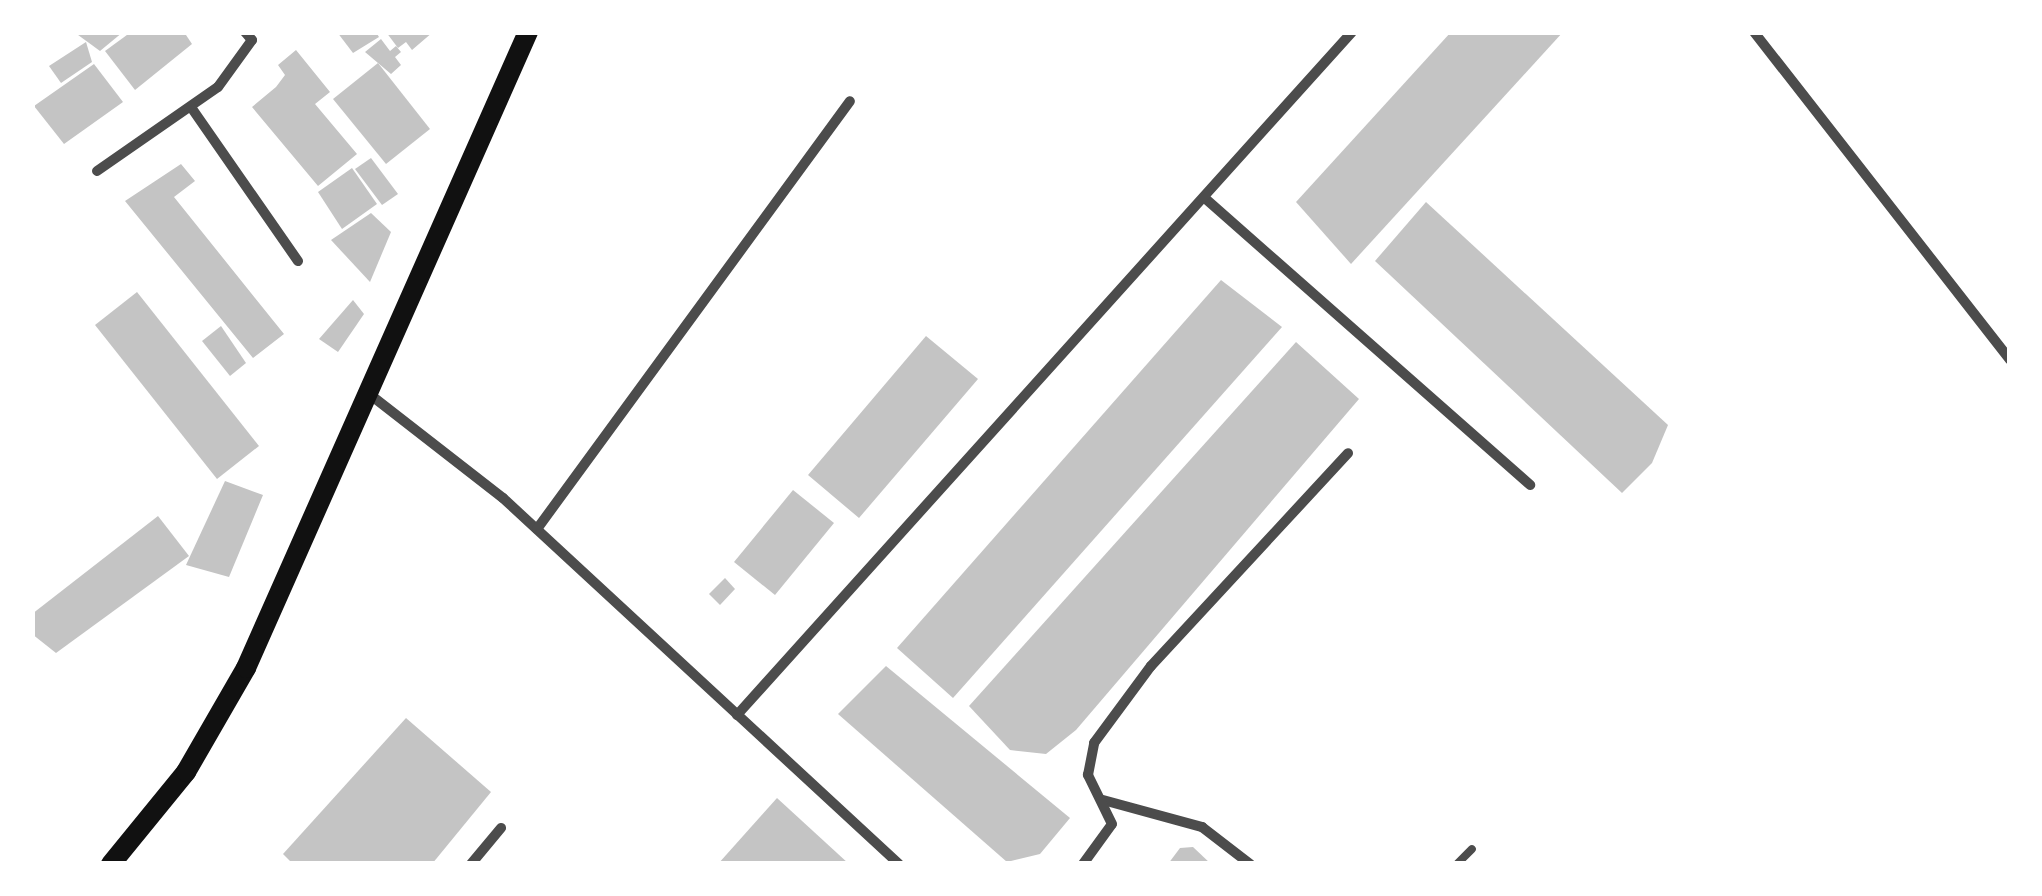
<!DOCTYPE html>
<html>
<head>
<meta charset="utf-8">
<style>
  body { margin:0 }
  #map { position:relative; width:2042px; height:896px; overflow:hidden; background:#fff; font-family:"Titillium Web",sans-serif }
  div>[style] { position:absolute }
  .building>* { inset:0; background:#c4c4c4 }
  .service>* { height:8px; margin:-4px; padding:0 4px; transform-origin:4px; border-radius:4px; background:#4c4c4c }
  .minor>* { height:10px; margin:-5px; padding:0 5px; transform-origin:5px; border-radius:5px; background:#4c4c4c }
  .secondary>* { height:20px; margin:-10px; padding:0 10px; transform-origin:10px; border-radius:10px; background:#111 }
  span { translate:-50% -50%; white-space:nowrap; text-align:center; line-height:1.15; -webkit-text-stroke:10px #fff; paint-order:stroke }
  .frame { position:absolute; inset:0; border:35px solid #fff; pointer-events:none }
</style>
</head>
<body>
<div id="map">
  <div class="building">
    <i style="clip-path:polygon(74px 32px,123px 32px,100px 51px)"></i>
    <i style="clip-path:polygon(131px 32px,184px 32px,192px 44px,135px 90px,105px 51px)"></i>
    <i style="clip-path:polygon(337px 32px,376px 32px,379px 37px,353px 53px)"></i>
    <i style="clip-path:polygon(386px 32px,433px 32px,412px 50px,406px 42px,398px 48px)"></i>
    <i style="clip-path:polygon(1451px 32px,1563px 32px,1351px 264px,1296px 202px)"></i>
    <i style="clip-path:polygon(381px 39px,390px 51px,396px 46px,401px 52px,395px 57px,401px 65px,391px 74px,365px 52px)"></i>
    <i style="clip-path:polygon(86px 42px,92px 62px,61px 83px,49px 66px)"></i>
    <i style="clip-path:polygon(296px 50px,330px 92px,315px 104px,357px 154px,318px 186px,252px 107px,276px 87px,285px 75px,278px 65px)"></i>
    <i style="clip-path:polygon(378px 63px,430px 129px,386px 164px,333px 99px)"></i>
    <i style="clip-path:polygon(94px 64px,123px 102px,64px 144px,34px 106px)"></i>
    <i style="clip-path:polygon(371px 158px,398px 194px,382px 205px,355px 169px)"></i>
    <i style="clip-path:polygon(181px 164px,195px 181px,174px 197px,284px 334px,253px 358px,125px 201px)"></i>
    <i style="clip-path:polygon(352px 168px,377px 204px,342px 229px,318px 192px)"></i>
    <i style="clip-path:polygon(1426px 202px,1668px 425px,1652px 463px,1622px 493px,1375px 261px)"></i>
    <i style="clip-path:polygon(371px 213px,391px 232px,370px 282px,331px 240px)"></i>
    <i style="clip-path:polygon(1221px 280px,1282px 327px,953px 698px,897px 648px)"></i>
    <i style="clip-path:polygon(137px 292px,259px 446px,217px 479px,95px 325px)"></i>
    <i style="clip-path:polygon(353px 300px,364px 314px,338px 352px,319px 339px)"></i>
    <i style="clip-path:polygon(221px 326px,246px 363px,230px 376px,202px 341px)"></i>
    <i style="clip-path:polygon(926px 336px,978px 379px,859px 518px,808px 475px)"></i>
    <i style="clip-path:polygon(1296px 342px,1359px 399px,1076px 730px,1046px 754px,1010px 750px,969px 706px)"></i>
    <i style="clip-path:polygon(225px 481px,263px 495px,229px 577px,186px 565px)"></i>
    <i style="clip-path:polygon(793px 490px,834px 523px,775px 595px,734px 562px)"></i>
    <i style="clip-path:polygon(158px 516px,189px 556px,56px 653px,32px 634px,32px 614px)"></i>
    <i style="clip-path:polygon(725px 578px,735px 589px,720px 605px,709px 594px)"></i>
    <i style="clip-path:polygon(886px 666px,1070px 818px,1040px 854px,1007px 862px,838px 714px)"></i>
    <i style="clip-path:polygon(406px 718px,491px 792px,432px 864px,293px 864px,283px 854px)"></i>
    <i style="clip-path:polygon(777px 798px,849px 864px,718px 864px)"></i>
    <i style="clip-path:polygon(1193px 847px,1211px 864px,1168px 864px,1180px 848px)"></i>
  </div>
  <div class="service">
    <i style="left:1457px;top:864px;width:21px;rotate:-45deg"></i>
  </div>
  <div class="minor">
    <i style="left:1754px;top:32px;width:416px;rotate:52deg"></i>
    <i style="left:193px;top:110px;width:184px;rotate:55.2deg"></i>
    <i style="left:97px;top:171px;width:147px;rotate:-34.8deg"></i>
    <i style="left:218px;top:87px;width:58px;rotate:-54.1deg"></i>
    <i style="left:252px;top:40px;width:11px;rotate:-131deg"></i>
    <i style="left:1207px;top:200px;width:431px;rotate:41.4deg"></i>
    <i style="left:368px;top:393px;width:171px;rotate:37.9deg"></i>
    <i style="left:503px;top:498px;width:539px;rotate:42.75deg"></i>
    <i style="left:537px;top:529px;width:530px;rotate:-53.82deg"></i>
    <i style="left:737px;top:715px;width:919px;rotate:-48deg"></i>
    <i style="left:1103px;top:800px;width:103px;rotate:15.3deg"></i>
    <i style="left:1202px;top:827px;width:61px;rotate:37.6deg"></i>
    <i style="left:471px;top:864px;width:47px;rotate:-50.2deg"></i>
    <i style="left:1083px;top:864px;width:49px;rotate:-54.1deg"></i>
    <i style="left:1112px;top:824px;width:55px;rotate:-116.1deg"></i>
    <i style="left:1088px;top:775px;width:33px;rotate:-79deg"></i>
    <i style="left:1094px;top:743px;width:96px;rotate:-53.5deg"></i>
    <i style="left:1151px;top:666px;width:290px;rotate:-47.2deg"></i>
  </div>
  <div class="secondary">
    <i style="left:111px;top:864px;width:119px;rotate:-50.8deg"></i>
    <i style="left:186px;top:772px;width:120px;rotate:-60deg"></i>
    <i style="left:246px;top:668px;width:696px;rotate:-66.09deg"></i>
  </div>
  <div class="frame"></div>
</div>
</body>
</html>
